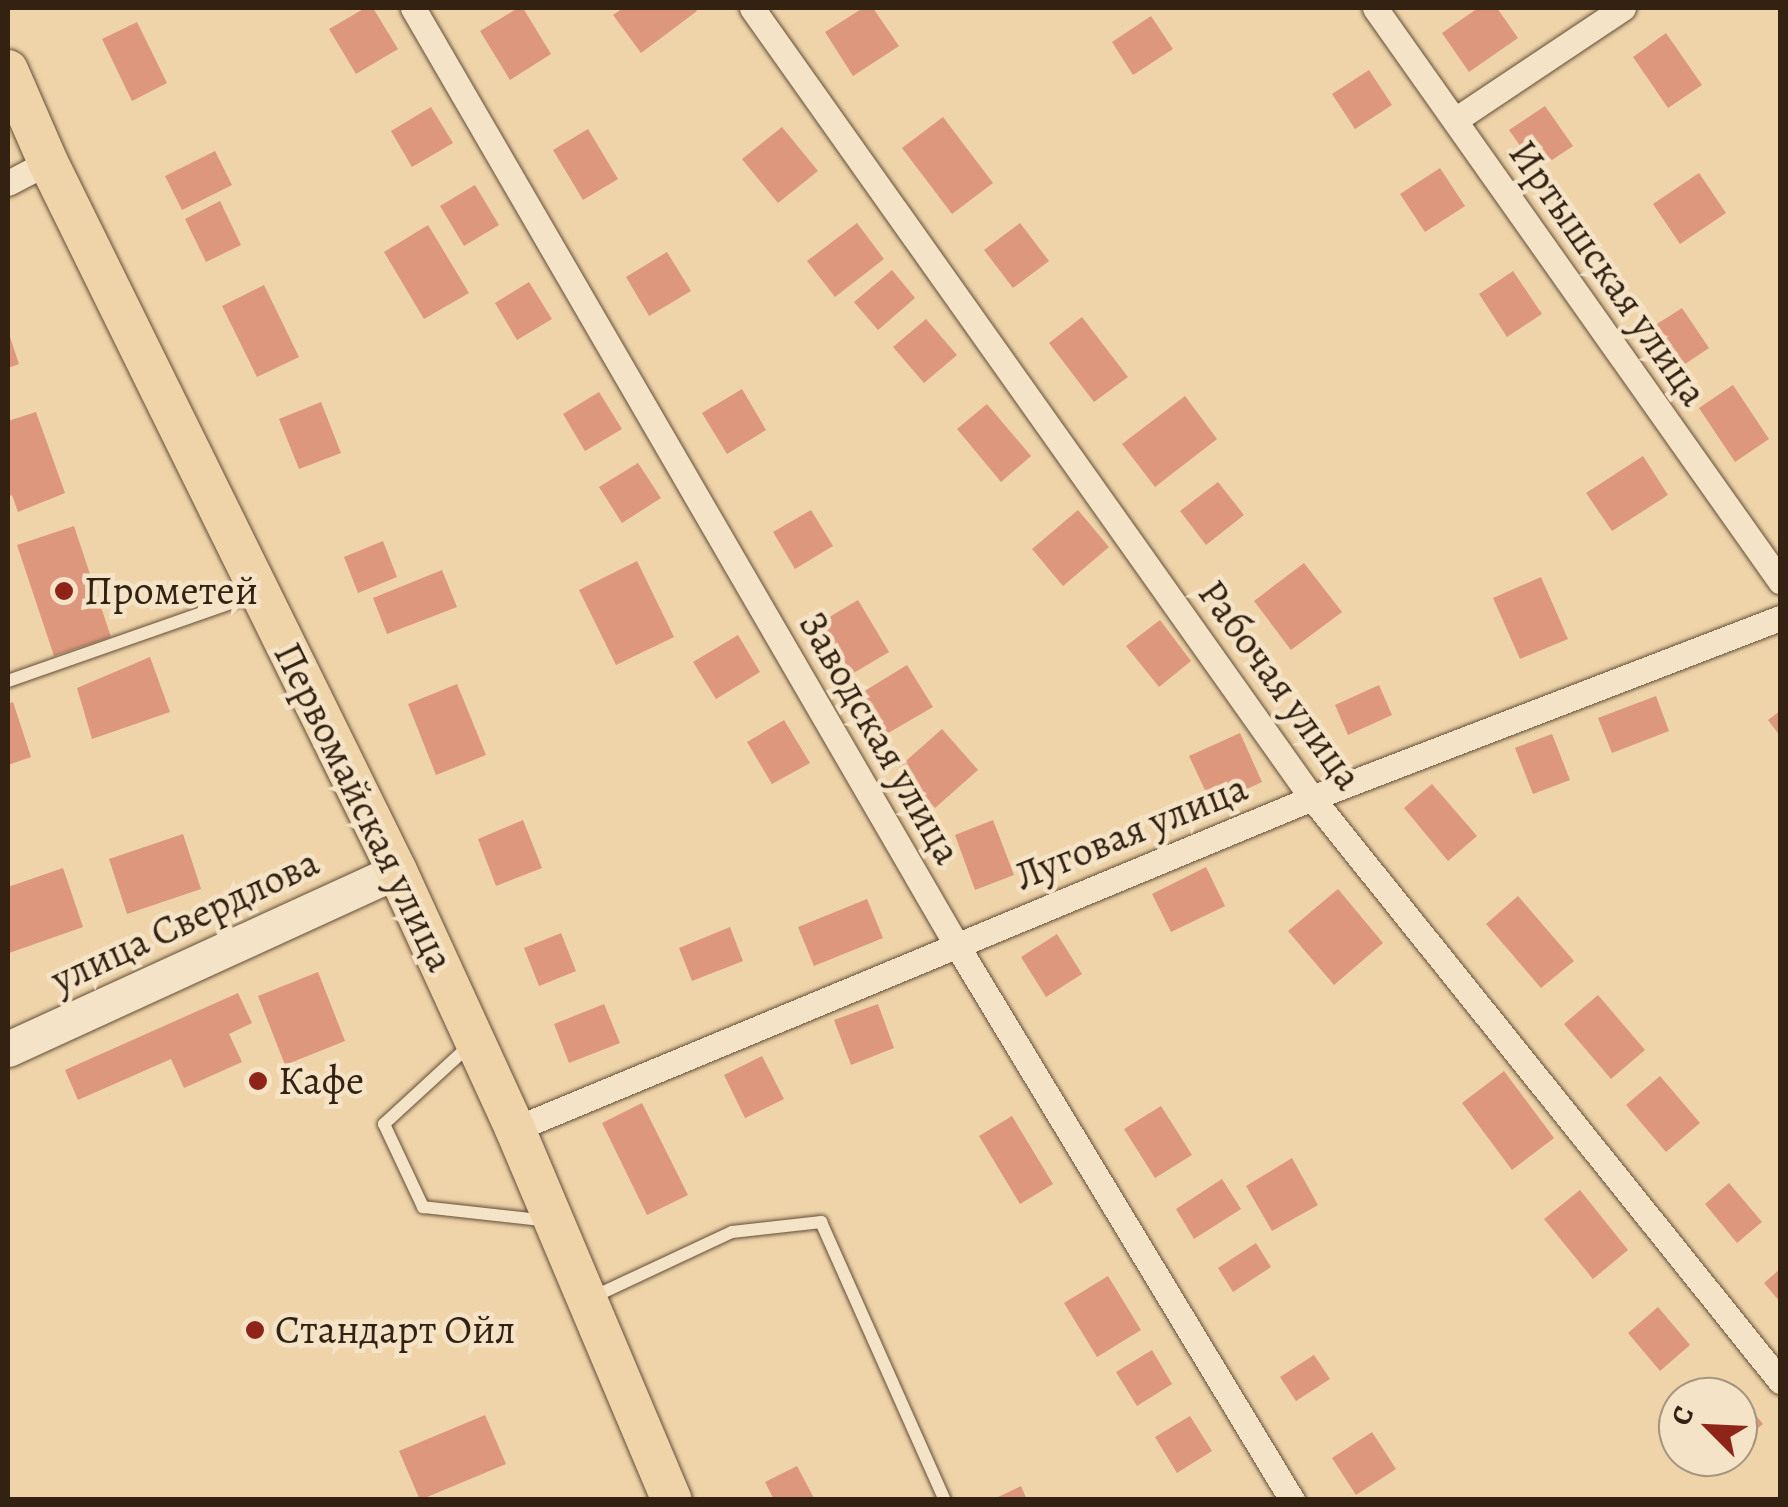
<!DOCTYPE html>
<html>
<head>
<meta charset="utf-8">
<style>
  body { margin:0 }
  #map { position:relative; width:1788px; height:1507px; overflow:hidden; background:#efd4a9; font-family:Alegreya,serif }
  div>[style] { position:absolute }
  .building>* { inset:0; background:#dd977d }
  .roads { filter:drop-shadow(0 0 2px #624e38) drop-shadow(0 0 2px #624e38) }
  .lane>* { height:12px; margin:-6px; padding:0 6px; transform-origin:6px; border-radius:6px; background:#f5e3c7 }
  .street>* { height:25px; margin:-12.5px; padding:0 12.5px; transform-origin:12.5px; border-radius:12.5px; background:#f5e3c7 }
  .secondary>* { height:35px; margin:-17.5px; padding:0 17.5px; transform-origin:17.5px; border-radius:17.5px; background:#f5e3c7 }
  .primary>* { height:40px; margin:-20px; padding:0 20px; transform-origin:20px; border-radius:20px; background:#efd4a9 }
  .dots>* { width:28px; height:28px; translate:-50% -50%; box-sizing:border-box; border:5px solid #f5e3c7; border-radius:50% }
  span { translate:-50% -50%; white-space:nowrap; text-align:center; line-height:1.15; -webkit-text-stroke:9px #f5e3c7; paint-order:stroke }
  .street-label { font-size:40px; color:#332212 }
  .poi-label { font-size:40px; color:#332212 }
  .left { translate:0 -50%; text-align:left }
  .frame { position:absolute; inset:0; border:10px solid #332212; pointer-events:none }
  .north { position:absolute; left:1658px; top:1377px; width:100px; height:100px; box-sizing:border-box; background:#f5e3c7; border:2px solid #a7967f; border-radius:50%; rotate:294deg; font-size:28px; font-weight:700; line-height:40px; text-align:center; color:#332212 }
  .north::after { content:''; display:block; margin:auto; width:35px; height:45px; background:#8f2418; clip-path:polygon(50% 0,100% 100%,50% 72%,0 100%) }
</style>
</head>
<body>
<div id="map">
  <div class="building">
    <i style="clip-path:polygon(365px 8px,373px 8px,398px 49px,356px 74px,329px 29px)"></i>
    <i style="clip-path:polygon(518px 8px,523px 8px,551px 54px,510px 80px,480px 31px)"></i>
    <i style="clip-path:polygon(623px 8px,694px 8px,697px 11px,641px 53px,613px 15px)"></i>
    <i style="clip-path:polygon(863px 8px,873px 8px,899px 46px,853px 76px,825px 32px)"></i>
    <i style="clip-path:polygon(1478px 8px,1497px 8px,1518px 38px,1469px 72px,1442px 33px)"></i>
    <i style="clip-path:polygon(1151px 16px,1173px 49px,1133px 75px,1112px 42px)"></i>
    <i style="clip-path:polygon(137px 22px,167px 83px,132px 101px,102px 39px)"></i>
    <i style="clip-path:polygon(1666px 33px,1702px 85px,1668px 108px,1633px 57px)"></i>
    <i style="clip-path:polygon(1369px 70px,1392px 105px,1355px 129px,1332px 94px)"></i>
    <i style="clip-path:polygon(1545px 106px,1573px 146px,1537px 170px,1509px 130px)"></i>
    <i style="clip-path:polygon(431px 107px,453px 143px,412px 167px,391px 131px)"></i>
    <i style="clip-path:polygon(943px 117px,993px 183px,952px 214px,902px 148px)"></i>
    <i style="clip-path:polygon(782px 127px,818px 171px,778px 203px,742px 159px)"></i>
    <i style="clip-path:polygon(588px 129px,618px 179px,583px 200px,553px 150px)"></i>
    <i style="clip-path:polygon(215px 151px,232px 185px,182px 210px,165px 176px)"></i>
    <i style="clip-path:polygon(1440px 168px,1465px 206px,1425px 232px,1400px 194px)"></i>
    <i style="clip-path:polygon(1699px 173px,1726px 213px,1680px 244px,1653px 204px)"></i>
    <i style="clip-path:polygon(475px 185px,499px 225px,464px 246px,440px 206px)"></i>
    <i style="clip-path:polygon(220px 201px,241px 245px,206px 262px,185px 219px)"></i>
    <i style="clip-path:polygon(857px 223px,884px 259px,835px 297px,807px 261px)"></i>
    <i style="clip-path:polygon(1020px 223px,1049px 261px,1013px 288px,984px 250px)"></i>
    <i style="clip-path:polygon(428px 225px,469px 293px,424px 319px,384px 252px)"></i>
    <i style="clip-path:polygon(667px 252px,691px 291px,649px 316px,626px 277px)"></i>
    <i style="clip-path:polygon(892px 270px,915px 298px,878px 330px,854px 302px)"></i>
    <i style="clip-path:polygon(1513px 271px,1542px 314px,1507px 337px,1479px 294px)"></i>
    <i style="clip-path:polygon(529px 282px,552px 319px,517px 340px,495px 303px)"></i>
    <i style="clip-path:polygon(264px 285px,299px 357px,257px 377px,222px 306px)"></i>
    <i style="clip-path:polygon(1682px 308px,1709px 348px,1673px 372px,1646px 331px)"></i>
    <i style="clip-path:polygon(1082px 317px,1128px 377px,1094px 402px,1049px 343px)"></i>
    <i style="clip-path:polygon(926px 319px,957px 355px,924px 383px,893px 347px)"></i>
    <i style="clip-path:polygon(8px 331px,19px 364px,8px 368px)"></i>
    <i style="clip-path:polygon(1733px 385px,1769px 439px,1735px 462px,1699px 408px)"></i>
    <i style="clip-path:polygon(742px 389px,766px 430px,727px 454px,702px 413px)"></i>
    <i style="clip-path:polygon(599px 392px,622px 429px,585px 451px,563px 414px)"></i>
    <i style="clip-path:polygon(1185px 396px,1217px 439px,1155px 487px,1122px 444px)"></i>
    <i style="clip-path:polygon(321px 402px,341px 453px,299px 469px,279px 419px)"></i>
    <i style="clip-path:polygon(987px 404px,1031px 456px,1001px 482px,957px 429px)"></i>
    <i style="clip-path:polygon(36px 412px,65px 493px,18px 512px,12px 495px,8px 497px,8px 421px)"></i>
    <i style="clip-path:polygon(1643px 456px,1668px 495px,1612px 531px,1586px 493px)"></i>
    <i style="clip-path:polygon(638px 463px,661px 498px,622px 523px,599px 487px)"></i>
    <i style="clip-path:polygon(1218px 482px,1244px 515px,1206px 545px,1180px 511px)"></i>
    <i style="clip-path:polygon(811px 510px,833px 546px,795px 569px,773px 532px)"></i>
    <i style="clip-path:polygon(1078px 510px,1109px 547px,1063px 586px,1032px 549px)"></i>
    <i style="clip-path:polygon(74px 526px,111px 637px,54px 656px,17px 545px)"></i>
    <i style="clip-path:polygon(383px 541px,397px 577px,358px 593px,344px 557px)"></i>
    <i style="clip-path:polygon(637px 561px,674px 637px,616px 665px,579px 590px)"></i>
    <i style="clip-path:polygon(1304px 563px,1342px 612px,1291px 650px,1254px 601px)"></i>
    <i style="clip-path:polygon(442px 570px,457px 607px,387px 634px,373px 598px)"></i>
    <i style="clip-path:polygon(1541px 577px,1568px 639px,1520px 659px,1493px 598px)"></i>
    <i style="clip-path:polygon(858px 600px,889px 652px,852px 674px,821px 622px)"></i>
    <i style="clip-path:polygon(1160px 620px,1191px 661px,1159px 687px,1126px 646px)"></i>
    <i style="clip-path:polygon(738px 635px,760px 672px,716px 699px,693px 662px)"></i>
    <i style="clip-path:polygon(150px 657px,170px 712px,92px 739px,77px 688px)"></i>
    <i style="clip-path:polygon(907px 665px,933px 707px,883px 736px,858px 695px)"></i>
    <i style="clip-path:polygon(457px 684px,486px 755px,436px 775px,408px 704px)"></i>
    <i style="clip-path:polygon(1379px 685px,1392px 715px,1348px 735px,1335px 705px)"></i>
    <i style="clip-path:polygon(1656px 696px,1669px 731px,1612px 753px,1598px 718px)"></i>
    <i style="clip-path:polygon(13px 702px,31px 757px,8px 765px,8px 704px)"></i>
    <i style="clip-path:polygon(1780px 711px,1780px 736px,1768px 720px)"></i>
    <i style="clip-path:polygon(784px 720px,810px 763px,772px 784px,747px 742px)"></i>
    <i style="clip-path:polygon(942px 729px,978px 770px,935px 808px,899px 767px)"></i>
    <i style="clip-path:polygon(1240px 733px,1262px 782px,1212px 805px,1189px 756px)"></i>
    <i style="clip-path:polygon(1552px 734px,1570px 780px,1533px 794px,1515px 748px)"></i>
    <i style="clip-path:polygon(1432px 784px,1477px 836px,1448px 861px,1404px 808px)"></i>
    <i style="clip-path:polygon(523px 820px,542px 868px,496px 886px,478px 839px)"></i>
    <i style="clip-path:polygon(993px 820px,1014px 875px,975px 890px,955px 835px)"></i>
    <i style="clip-path:polygon(183px 834px,201px 889px,127px 914px,109px 859px)"></i>
    <i style="clip-path:polygon(1206px 867px,1225px 906px,1171px 932px,1152px 894px)"></i>
    <i style="clip-path:polygon(63px 868px,83px 927px,9px 953px,8px 887px)"></i>
    <i style="clip-path:polygon(1338px 889px,1383px 943px,1334px 985px,1288px 931px)"></i>
    <i style="clip-path:polygon(1518px 896px,1574px 961px,1541px 988px,1486px 924px)"></i>
    <i style="clip-path:polygon(867px 899px,883px 938px,814px 966px,798px 927px)"></i>
    <i style="clip-path:polygon(730px 927px,743px 961px,692px 981px,679px 948px)"></i>
    <i style="clip-path:polygon(561px 933px,576px 971px,539px 986px,524px 948px)"></i>
    <i style="clip-path:polygon(1057px 934px,1082px 974px,1046px 997px,1021px 957px)"></i>
    <i style="clip-path:polygon(318px 972px,345px 1041px,285px 1065px,258px 996px)"></i>
    <i style="clip-path:polygon(238px 993px,252px 1023px,229px 1034px,242px 1062px,184px 1088px,171px 1059px,78px 1100px,65px 1070px)"></i>
    <i style="clip-path:polygon(1598px 995px,1645px 1050px,1611px 1079px,1564px 1024px)"></i>
    <i style="clip-path:polygon(604px 1004px,620px 1043px,569px 1063px,554px 1024px)"></i>
    <i style="clip-path:polygon(878px 1004px,894px 1048px,851px 1065px,834px 1020px)"></i>
    <i style="clip-path:polygon(762px 1056px,784px 1099px,745px 1118px,724px 1075px)"></i>
    <i style="clip-path:polygon(1504px 1071px,1554px 1138px,1512px 1170px,1462px 1103px)"></i>
    <i style="clip-path:polygon(1660px 1076px,1700px 1123px,1666px 1152px,1626px 1105px)"></i>
    <i style="clip-path:polygon(642px 1103px,688px 1195px,647px 1215px,602px 1123px)"></i>
    <i style="clip-path:polygon(1161px 1106px,1192px 1155px,1155px 1178px,1124px 1129px)"></i>
    <i style="clip-path:polygon(1012px 1116px,1053px 1184px,1020px 1204px,979px 1136px)"></i>
    <i style="clip-path:polygon(1292px 1158px,1318px 1205px,1272px 1231px,1246px 1186px)"></i>
    <i style="clip-path:polygon(1222px 1179px,1241px 1209px,1194px 1239px,1176px 1209px)"></i>
    <i style="clip-path:polygon(1729px 1183px,1762px 1222px,1737px 1243px,1705px 1204px)"></i>
    <i style="clip-path:polygon(1580px 1190px,1628px 1250px,1593px 1279px,1544px 1219px)"></i>
    <i style="clip-path:polygon(1256px 1243px,1271px 1267px,1233px 1292px,1218px 1268px)"></i>
    <i style="clip-path:polygon(1780px 1269px,1780px 1302px,1764px 1283px)"></i>
    <i style="clip-path:polygon(1108px 1276px,1141px 1330px,1097px 1357px,1064px 1303px)"></i>
    <i style="clip-path:polygon(1658px 1307px,1690px 1345px,1660px 1371px,1628px 1333px)"></i>
    <i style="clip-path:polygon(1152px 1350px,1172px 1384px,1137px 1406px,1116px 1372px)"></i>
    <i style="clip-path:polygon(1314px 1355px,1330px 1379px,1296px 1401px,1280px 1377px)"></i>
    <i style="clip-path:polygon(1727px 1381px,1763px 1424px,1738px 1445px,1738px 1397px,1708px 1397px)"></i>
    <i style="clip-path:polygon(485px 1415px,506px 1464px,420px 1500px,399px 1451px)"></i>
    <i style="clip-path:polygon(1190px 1416px,1212px 1451px,1177px 1473px,1155px 1437px)"></i>
    <i style="clip-path:polygon(1372px 1432px,1396px 1469px,1356px 1495px,1332px 1458px)"></i>
    <i style="clip-path:polygon(797px 1466px,815px 1500px,774px 1500px,765px 1482px)"></i>
    <i style="clip-path:polygon(1021px 1486px,1027px 1500px,992px 1500px)"></i>
  </div>
  <div class="roads">
    <div class="lane">
      <i style="left:8px;top:681px;width:264px;rotate:-19.3deg"></i>
      <i style="left:470px;top:1045px;width:117px;rotate:137.4deg"></i>
      <i style="left:384px;top:1124px;width:92px;rotate:64.8deg"></i>
      <i style="left:423px;top:1207px;width:127px;rotate:6.3deg"></i>
      <i style="left:593px;top:1297px;width:153px;rotate:-25.1deg"></i>
      <i style="left:732px;top:1232px;width:90px;rotate:-6.4deg"></i>
      <i style="left:821px;top:1222px;width:304px;rotate:66deg"></i>
    </div>
    <div class="street">
      <i style="left:413px;top:8px;width:1082px;rotate:59.88deg"></i>
      <i style="left:956px;top:944px;width:650px;rotate:58.85deg"></i>
      <i style="left:752px;top:8px;width:968px;rotate:54.67deg"></i>
      <i style="left:1312px;top:798px;width:748px;rotate:51.24deg"></i>
      <i style="left:1375px;top:8px;width:702px;rotate:54.75deg"></i>
      <i style="left:1455px;top:120px;width:202px;rotate:-33.7deg"></i>
      <i style="left:8px;top:183px;width:45px;rotate:-27.7deg"></i>
      <i style="left:515px;top:1129px;width:863px;rotate:-22.55deg"></i>
      <i style="left:1312px;top:798px;width:501px;rotate:-21.04deg"></i>
    </div>
    <div class="secondary">
      <i style="left:8px;top:1049px;width:428px;rotate:-24.6deg"></i>
    </div>
    <div class="primary">
      <i style="left:8px;top:70px;width:100px;rotate:66.5deg"></i>
      <i style="left:48px;top:162px;width:790px;rotate:63.79deg"></i>
      <i style="left:397px;top:871px;width:284px;rotate:65.4deg"></i>
      <i style="left:515px;top:1129px;width:403px;rotate:67.1deg"></i>
    </div>
  </div>
  <div class="dots">
    <i style="left:64px;top:591px;background:#8f2418"></i>
    <i style="left:258px;top:1081px;background:#8f2418"></i>
    <i style="left:255px;top:1330px;background:#8f2418"></i>
  </div>
  <div class="street-label">
    <span style="left:1608px;top:273px;rotate:55deg">Иртышская улица</span>
    <span style="left:1280px;top:685px;rotate:54deg">Рабочая улица</span>
    <span style="left:880px;top:738px;rotate:60deg">Заводская улица</span>
    <span style="left:364px;top:807px;rotate:64deg">Первомайская улица</span>
    <span style="left:1131px;top:832px;rotate:-22deg">Луговая улица</span>
    <span style="left:185px;top:921px;rotate:-25deg">улица Свердлова</span>
  </div>
  <div class="poi-label">
    <span class="left" style="left:84px;top:591px">Прометей</span>
    <span class="left" style="left:278px;top:1081px">Кафе</span>
    <span class="left" style="left:275px;top:1330px">Стандарт Ойл</span>
  </div>
  <div class="frame"></div>
  <div class="north">С</div>
</div>
</body>
</html>
